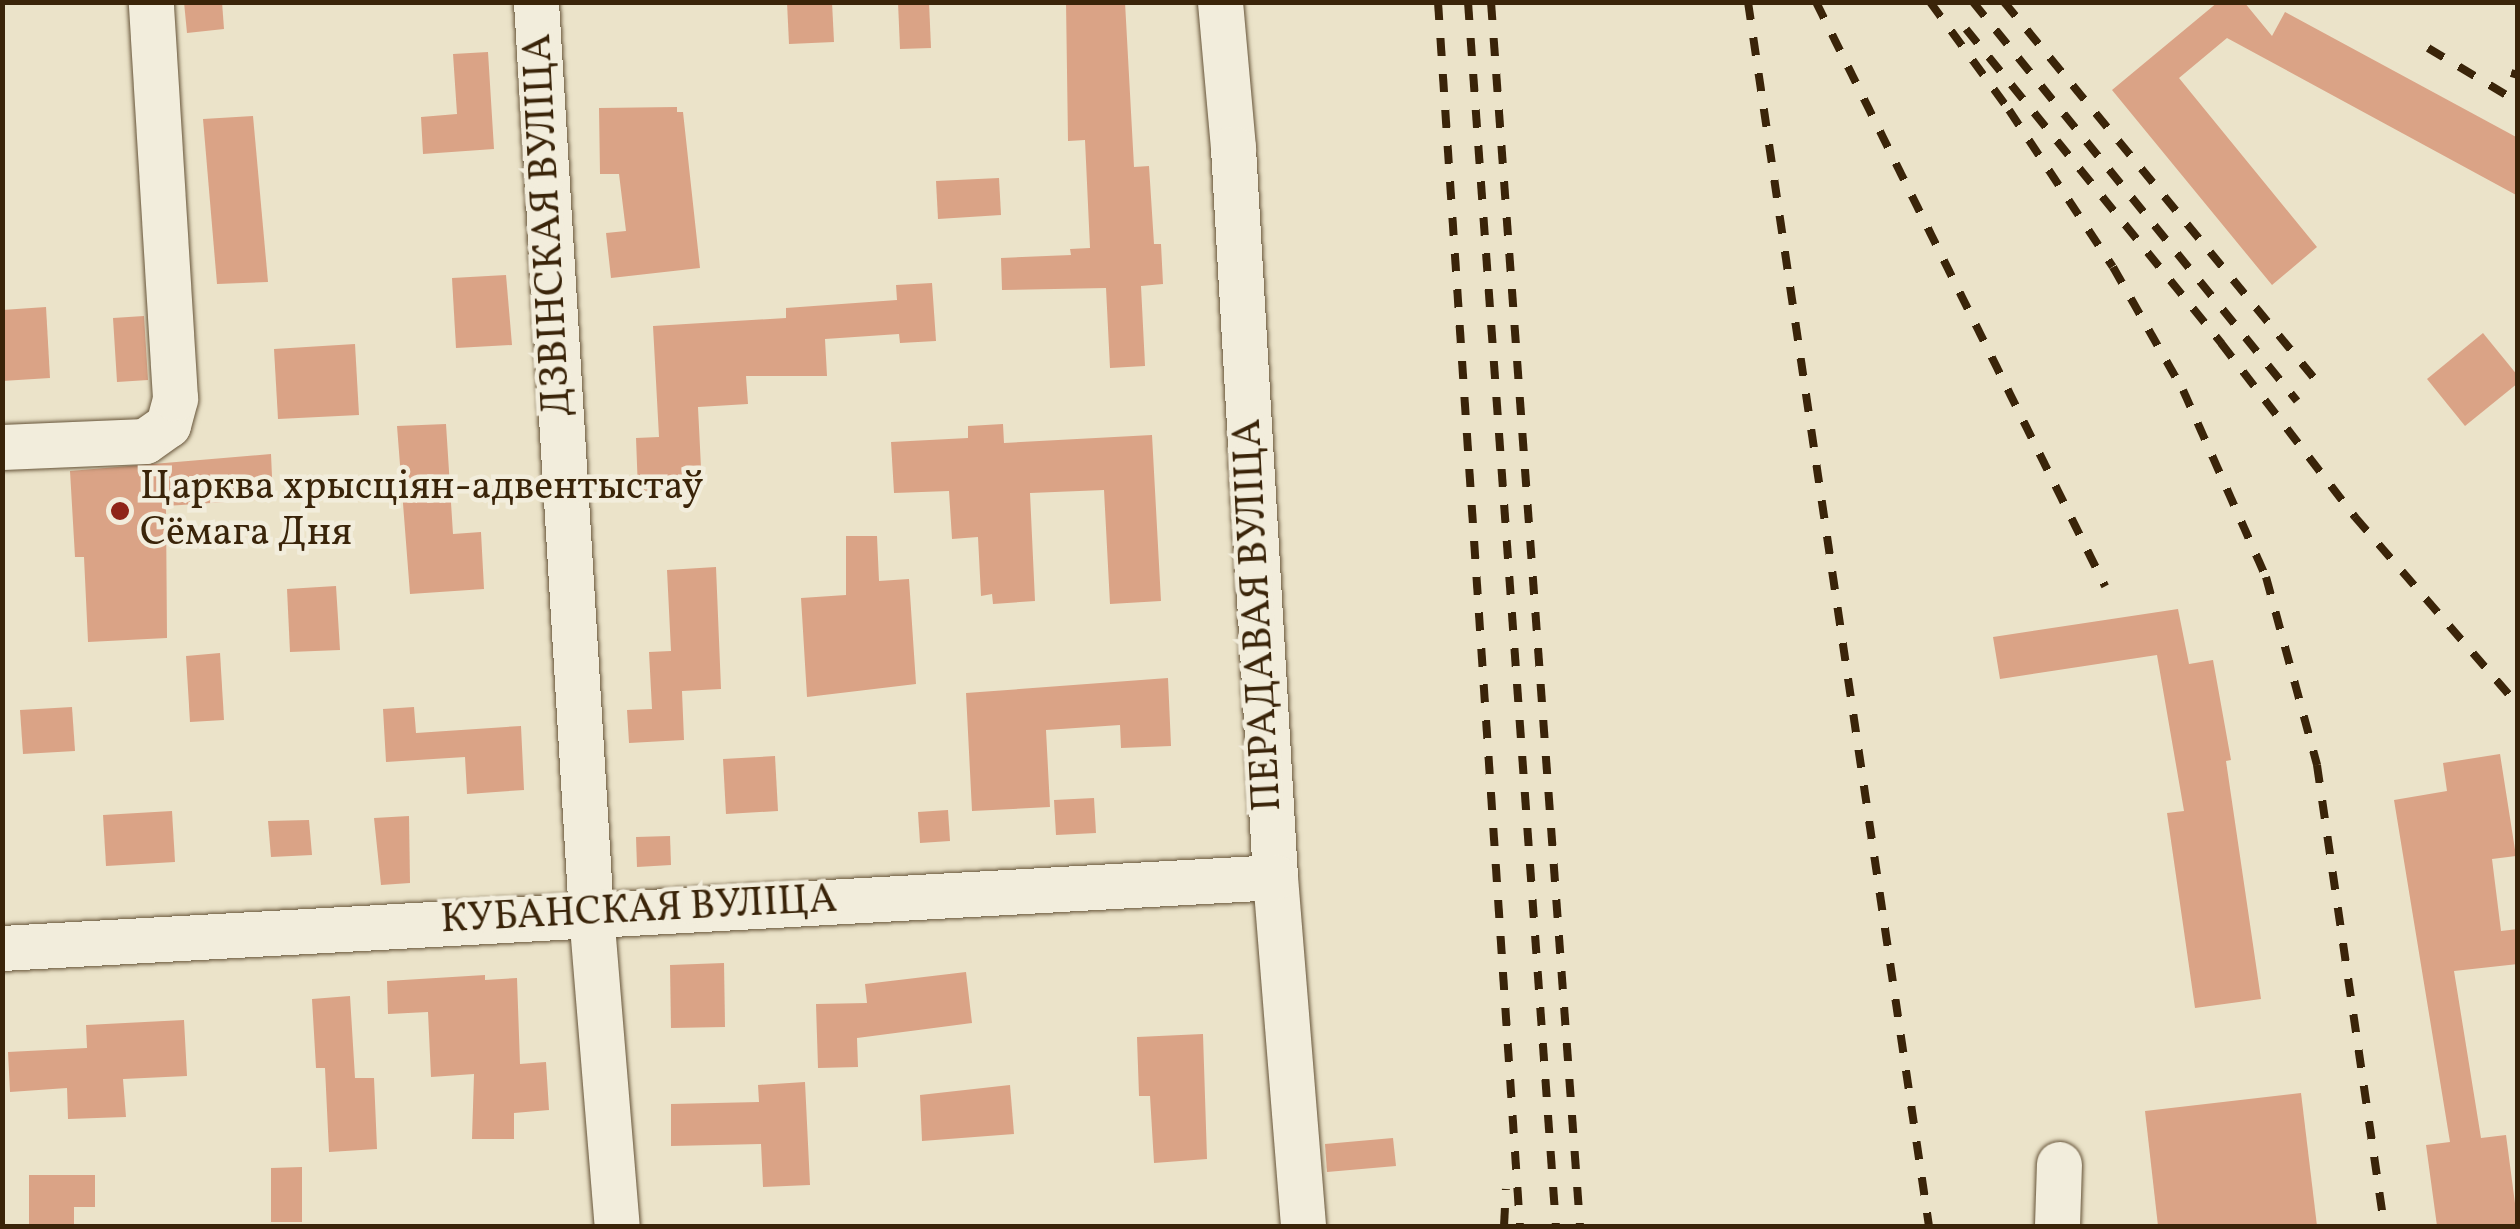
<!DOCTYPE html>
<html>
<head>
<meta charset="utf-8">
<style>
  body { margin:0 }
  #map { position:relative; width:2520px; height:1229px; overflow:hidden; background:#ebe3c9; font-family:Vollkorn,serif }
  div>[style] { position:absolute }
  .building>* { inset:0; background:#daa386 }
  .roads { filter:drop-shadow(0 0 2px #665439) drop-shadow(0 0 2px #665439) }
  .minor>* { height:45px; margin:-22.5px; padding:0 22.5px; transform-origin:22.5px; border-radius:22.5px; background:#f2eddc }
  .rail>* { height:8px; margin-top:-4px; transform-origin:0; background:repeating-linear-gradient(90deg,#3a2409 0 18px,transparent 0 36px) }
  .dots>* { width:28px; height:28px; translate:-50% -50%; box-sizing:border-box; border:5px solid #f2eddc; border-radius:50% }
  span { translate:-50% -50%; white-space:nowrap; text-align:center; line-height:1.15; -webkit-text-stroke:9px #f2eddc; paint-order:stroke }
  .street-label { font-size:40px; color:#3a2409 }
  .poi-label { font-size:40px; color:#3a2409 }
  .left { translate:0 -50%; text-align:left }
  .frame { position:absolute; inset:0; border:5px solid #3a2409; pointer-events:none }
</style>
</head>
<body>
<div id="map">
  <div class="building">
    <i style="clip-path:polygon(184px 2px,222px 2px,224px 29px,187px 33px)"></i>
    <i style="clip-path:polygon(787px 2px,832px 2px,834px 42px,789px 44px)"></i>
    <i style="clip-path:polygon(898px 2px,929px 2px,931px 48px,900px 49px)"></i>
    <i style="clip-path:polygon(1066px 2px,1125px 2px,1134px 167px,1149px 166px,1154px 244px,1161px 244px,1163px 284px,1141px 286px,1145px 366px,1110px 368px,1106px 288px,1002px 290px,1001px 258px,1071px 255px,1070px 249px,1090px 248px,1085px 140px,1068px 141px)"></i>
    <i style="clip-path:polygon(2218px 2px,2244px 2px,2272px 36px,2285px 12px,2518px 138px,2518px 196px,2227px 38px,2179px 78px,2317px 247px,2272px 285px,2112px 90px)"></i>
    <i style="clip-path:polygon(488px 52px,494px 149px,423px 154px,421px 117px,457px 114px,453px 54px)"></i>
    <i style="clip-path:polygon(677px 107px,677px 112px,683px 112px,700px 268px,611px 278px,606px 233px,626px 231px,619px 174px,600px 174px,599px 108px)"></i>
    <i style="clip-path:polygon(253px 116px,268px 282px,217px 284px,203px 119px)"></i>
    <i style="clip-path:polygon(999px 178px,1001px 215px,938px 219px,936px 181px)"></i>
    <i style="clip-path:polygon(506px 275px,512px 345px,456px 348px,452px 278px)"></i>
    <i style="clip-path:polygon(932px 283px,936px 341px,900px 343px,899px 334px,825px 339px,827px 376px,746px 376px,748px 404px,698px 407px,702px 488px,638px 491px,636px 438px,659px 437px,653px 326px,786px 318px,786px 308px,897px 300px,896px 285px)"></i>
    <i style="clip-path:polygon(46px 307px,50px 378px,2px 381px,2px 310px)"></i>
    <i style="clip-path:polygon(144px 316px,148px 380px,117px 382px,113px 318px)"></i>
    <i style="clip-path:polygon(2483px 333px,2518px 376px,2518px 383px,2465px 426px,2427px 379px)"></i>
    <i style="clip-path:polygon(355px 344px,359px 415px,278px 419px,274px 349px)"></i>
    <i style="clip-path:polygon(446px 424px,453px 534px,481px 532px,484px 589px,410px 594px,397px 426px)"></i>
    <i style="clip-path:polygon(1003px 424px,1004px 443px,1152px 435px,1161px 601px,1110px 604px,1104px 490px,1030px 493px,1035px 601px,993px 604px,992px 594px,981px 596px,978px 537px,952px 539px,949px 491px,894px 493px,891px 442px,968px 438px,968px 426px)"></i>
    <i style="clip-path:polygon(271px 454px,273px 499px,166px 506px,167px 638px,88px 642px,84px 557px,75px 557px,70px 471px)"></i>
    <i style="clip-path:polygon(846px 536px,877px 536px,879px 581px,909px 579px,916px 684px,807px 697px,801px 598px,846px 595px)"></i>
    <i style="clip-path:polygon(716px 567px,721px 689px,682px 691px,684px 740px,629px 743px,627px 710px,652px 709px,649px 652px,671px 651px,667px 570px)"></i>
    <i style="clip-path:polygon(336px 586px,340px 650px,290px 652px,287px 589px)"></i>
    <i style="clip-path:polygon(2178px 609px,2189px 664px,2213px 660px,2231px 760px,2226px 761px,2261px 999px,2195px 1008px,2167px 813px,2184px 811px,2157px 655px,2000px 679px,1993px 637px)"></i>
    <i style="clip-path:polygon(220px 653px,224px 720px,190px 722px,186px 656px)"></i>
    <i style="clip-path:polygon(1168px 678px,1171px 746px,1121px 748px,1120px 725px,1046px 730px,1050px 807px,972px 811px,966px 693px)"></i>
    <i style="clip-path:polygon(72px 707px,75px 751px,23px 754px,20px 710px)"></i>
    <i style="clip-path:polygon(414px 707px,416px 733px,521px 726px,524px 790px,467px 794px,465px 757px,386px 762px,383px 709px)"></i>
    <i style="clip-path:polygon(2500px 754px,2516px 856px,2492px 859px,2501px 931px,2518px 929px,2518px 964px,2454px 971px,2481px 1138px,2506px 1135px,2518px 1226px,2437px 1226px,2426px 1145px,2450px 1142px,2394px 800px,2447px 791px,2443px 763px)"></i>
    <i style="clip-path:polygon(775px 756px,778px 811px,726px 814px,723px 759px)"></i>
    <i style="clip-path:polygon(1094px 798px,1096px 833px,1056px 835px,1054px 800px)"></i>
    <i style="clip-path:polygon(948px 810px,950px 841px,920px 843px,918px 812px)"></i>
    <i style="clip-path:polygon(172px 811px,175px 862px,106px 866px,103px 815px)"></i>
    <i style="clip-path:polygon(409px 816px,410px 883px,381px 885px,374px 818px)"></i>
    <i style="clip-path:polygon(309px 820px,312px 855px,271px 857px,268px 821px)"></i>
    <i style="clip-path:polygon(670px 836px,671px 865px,637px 867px,636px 837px)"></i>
    <i style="clip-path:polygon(724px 963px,725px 1027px,671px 1028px,670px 965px)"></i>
    <i style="clip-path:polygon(966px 972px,972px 1023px,857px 1038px,858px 1067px,818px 1068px,816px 1004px,867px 1003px,865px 984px)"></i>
    <i style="clip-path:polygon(485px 975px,485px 980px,517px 978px,520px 1064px,546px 1062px,549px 1110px,514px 1113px,514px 1139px,472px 1139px,474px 1074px,431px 1077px,428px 1012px,388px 1014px,387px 981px)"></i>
    <i style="clip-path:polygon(350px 996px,355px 1078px,374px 1078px,377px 1149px,329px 1152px,325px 1068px,316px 1068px,312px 999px)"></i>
    <i style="clip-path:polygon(184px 1020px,187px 1076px,123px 1079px,126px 1117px,68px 1119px,67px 1088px,10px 1092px,8px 1052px,87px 1048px,86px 1025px)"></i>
    <i style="clip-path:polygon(1203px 1034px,1207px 1159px,1154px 1163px,1150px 1096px,1139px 1096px,1137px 1037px)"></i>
    <i style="clip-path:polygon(805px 1082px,810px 1185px,763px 1187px,761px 1144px,671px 1146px,671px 1104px,759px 1102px,758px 1085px)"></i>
    <i style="clip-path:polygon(1010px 1085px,1014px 1134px,922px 1141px,920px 1095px)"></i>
    <i style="clip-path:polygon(2301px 1093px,2317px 1226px,2158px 1226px,2145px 1111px)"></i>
    <i style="clip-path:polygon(1393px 1138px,1396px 1166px,1327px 1172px,1325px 1144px)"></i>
    <i style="clip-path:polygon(302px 1167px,302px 1222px,271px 1222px,271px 1168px)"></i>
    <i style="clip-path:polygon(29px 1175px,95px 1175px,95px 1207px,74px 1207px,74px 1224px,29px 1224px)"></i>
  </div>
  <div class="roads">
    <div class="minor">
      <i style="left:536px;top:2px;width:913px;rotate:86.55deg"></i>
      <i style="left:591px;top:913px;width:314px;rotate:85.3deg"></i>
      <i style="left:1220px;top:2px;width:147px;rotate:84.9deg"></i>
      <i style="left:1233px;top:148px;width:730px;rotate:86.7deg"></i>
      <i style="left:1275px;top:877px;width:350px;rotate:85.4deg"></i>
      <i style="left:2px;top:447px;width:143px;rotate:-2.4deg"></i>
      <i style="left:145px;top:441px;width:28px;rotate:-35deg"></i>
      <i style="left:168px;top:425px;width:28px;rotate:-75deg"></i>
      <i style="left:175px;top:398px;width:397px;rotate:-93.5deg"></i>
      <i style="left:2px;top:948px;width:1275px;rotate:-3.19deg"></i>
      <i style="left:2057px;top:1226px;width:62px;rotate:-88.2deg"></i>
    </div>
  </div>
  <div class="rail">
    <i style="left:1438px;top:2px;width:1227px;rotate:86.17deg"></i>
    <i style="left:1468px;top:2px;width:1227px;rotate:85.89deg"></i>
    <i style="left:1491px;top:2px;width:1227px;rotate:85.84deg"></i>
    <i style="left:1748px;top:2px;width:1237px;rotate:81.59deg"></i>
    <i style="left:1816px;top:2px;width:652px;rotate:63.67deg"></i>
    <i style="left:1930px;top:2px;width:134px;rotate:53.8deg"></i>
    <i style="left:2009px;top:110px;width:188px;rotate:56.5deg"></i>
    <i style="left:2113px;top:267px;width:142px;rotate:60.4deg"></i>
    <i style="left:2183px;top:390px;width:205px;rotate:66.1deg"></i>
    <i style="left:2266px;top:577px;width:195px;rotate:74.8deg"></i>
    <i style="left:2317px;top:765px;width:466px;rotate:81.7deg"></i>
    <i style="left:1973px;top:2px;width:514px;rotate:50.92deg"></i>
    <i style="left:2004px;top:2px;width:492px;rotate:50.5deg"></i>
    <i style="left:1966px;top:29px;width:405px;rotate:50.9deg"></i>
    <i style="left:2221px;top:343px;width:220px;rotate:52.4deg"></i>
    <i style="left:2355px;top:517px;width:249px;rotate:49.1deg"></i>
    <i style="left:2428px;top:48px;width:105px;rotate:31deg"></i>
    <i style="left:2511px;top:73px;width:7px;rotate:16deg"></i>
    <i style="left:1504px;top:1226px;width:37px;rotate:-87deg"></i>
  </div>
  <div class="dots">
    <i style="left:120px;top:511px;background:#8f2418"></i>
  </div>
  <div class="street-label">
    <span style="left:549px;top:225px;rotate:-93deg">ДЗВІНСКАЯ ВУЛІЦА</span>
    <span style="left:1259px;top:615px;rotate:-93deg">ПЕРАДАВАЯ ВУЛІЦА</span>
    <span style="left:639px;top:911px;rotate:-3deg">КУБАНСКАЯ ВУЛІЦА</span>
  </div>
  <div class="poi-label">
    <span class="left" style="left:140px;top:511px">Царква хрысціян-адвентыстаў<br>Сёмага Дня</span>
  </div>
  <div class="frame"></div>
</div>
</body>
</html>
